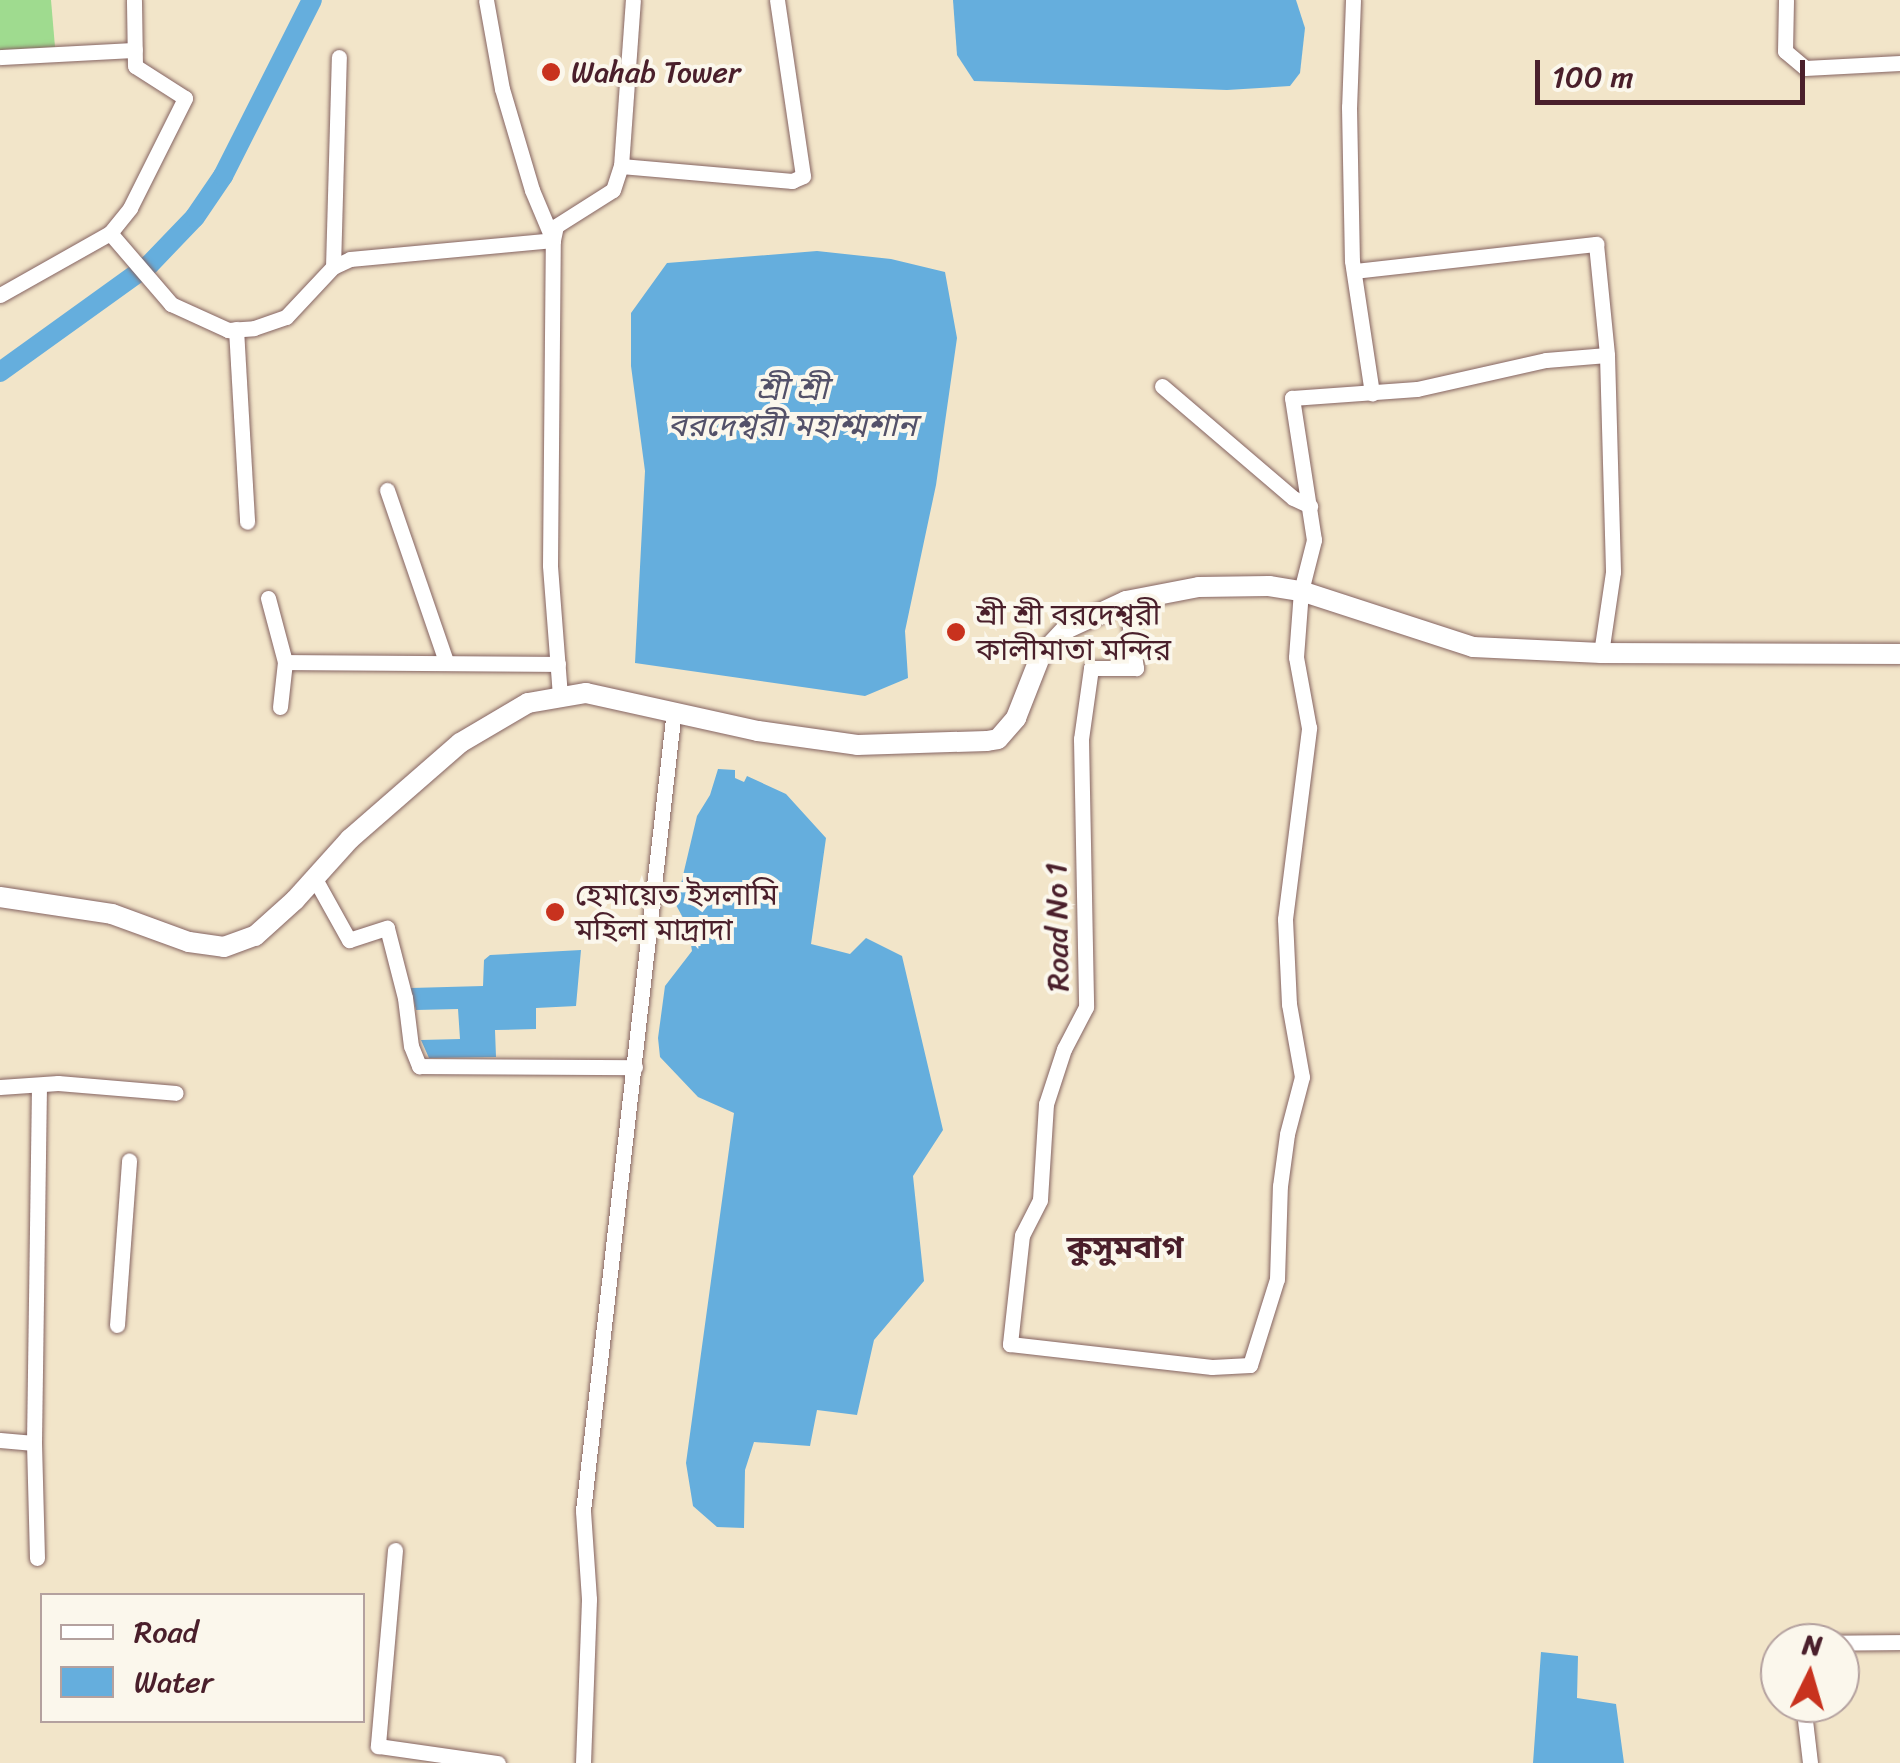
<!DOCTYPE html>
<html>
<head>
<meta charset="utf-8">
<style>
  body { margin:0 }
  #map { position:relative; width:1900px; height:1763px; overflow:hidden; background:#f2e5c9; font-family:Sriracha,"Noto Sans Bengali",sans-serif }
  div>[style] { position:absolute }
  .green>* { inset:0; background:#9fdb8f }
  .water>* { inset:0; background:#65aedd }
  .canal>* { height:20px; margin:-10px; padding:0 10px; transform-origin:10px; border-radius:10px; background:#65aedd }
  .roads { filter:drop-shadow(0 0 2px #856462) drop-shadow(0 0 2px #856462) }
  .minor>* { height:15px; margin:-7.5px; padding:0 7.5px; transform-origin:7.5px; border-radius:7.5px; background:#fff }
  .tertiary>* { height:20px; margin:-10px; padding:0 10px; transform-origin:10px; border-radius:10px; background:#fff }
  .dots>* { width:28px; height:28px; translate:-50% -50%; box-sizing:border-box; border:5px solid #fbf7ec; border-radius:50% }
  span { translate:-50% -50%; white-space:nowrap; text-align:center; line-height:1.15; -webkit-text-stroke:8px #fbf7ec; paint-order:stroke }
  .poi-label { font-size:30px; color:#4a1f2b }
  .left { translate:0 -50%; text-align:left }
  .street-label { font-size:30px; color:#4a1f2b }
  .water-label { font-size:32px; color:#535169; font-style:italic }
  .neighbourhood-label { font-size:32px; color:#4a1f2b; font-weight:700 }
  .legend { position:absolute; left:40px; top:1593px; width:325px; height:130px; box-sizing:border-box; background:#fbf7ec; border:2px solid #b4a19f; margin:0; padding:12px 18px; list-style:none; font-size:30px; color:#4a1f2b }
  .legend li { display:flex; align-items:center; gap:20px; height:50px }
  .legend b { width:50px; border:2px solid #b4a19f }
  .north { position:absolute; left:1760px; top:1623px; width:100px; height:100px; box-sizing:border-box; background:#fbf7ec; border:2px solid #b4a19f; border-radius:50%; rotate:5deg; font-size:28px; font-weight:700; line-height:40px; text-align:center; color:#4a1f2b }
  .north::after { content:''; display:block; margin:auto; width:35px; height:45px; background:#c8321e; clip-path:polygon(50% 0,100% 100%,50% 72%,0 100%) }
  .scale { position:absolute; left:1535px; top:60px; width:270px; height:45px; box-sizing:border-box; border:5px solid #4a1f2b; border-top:0; padding-left:12px; font-size:30px; line-height:35px; white-space:nowrap; color:#4a1f2b; -webkit-text-stroke:8px #fbf7ec; paint-order:stroke }
</style>
</head>
<body>
<div id="map">
  <div class="green">
    <i style="clip-path:polygon(0 0,51px 0,55px 47px,0 50px)"></i>
  </div>
  <div class="water">
    <i style="clip-path:polygon(953px 0,1296px 0,1305px 28px,1300px 73px,1290px 86px,1227px 90px,974px 81px,957px 55px)"></i>
    <i style="clip-path:polygon(817px 251px,891px 259px,945px 272px,957px 338px,936px 485px,905px 631px,908px 678px,865px 696px,635px 663px,645px 471px,631px 366px,631px 313px,667px 263px)"></i>
    <i style="clip-path:polygon(718px 769px,735px 770px,735px 778px,744px 782px,747px 776px,786px 794px,826px 838px,811px 944px,850px 954px,866px 938px,902px 956px,943px 1130px,913px 1176px,924px 1281px,874px 1340px,857px 1415px,817px 1410px,810px 1446px,754px 1442px,745px 1470px,744px 1528px,717px 1527px,693px 1506px,686px 1463px,734px 1113px,698px 1097px,660px 1057px,658px 1038px,665px 986px,692px 951px,688px 927px,676px 905px,697px 816px,710px 795px)"></i>
    <i style="clip-path:polygon(581px 950px,576px 1006px,536px 1008px,536px 1029px,495px 1030px,496px 1057px,429px 1058px,421px 1040px,460px 1039px,458px 1009px,416px 1010px,411px 988px,483px 986px,484px 960px,490px 955px)"></i>
    <i style="clip-path:polygon(1541px 1652px,1578px 1656px,1577px 1698px,1616px 1704px,1624px 1763px,1533px 1763px)"></i>
  </div>
  <div class="canal">
    <i style="left:0;top:372px;width:183px;rotate:-35.7deg"></i>
    <i style="left:149px;top:265px;width:66px;rotate:-46.2deg"></i>
    <i style="left:195px;top:217px;width:50px;rotate:-55.7deg"></i>
    <i style="left:223px;top:176px;width:197px;rotate:-63.2deg"></i>
  </div>
  <div class="roads">
    <div class="minor">
      <i style="left:1353px;top:0;width:107px;rotate:92.1deg"></i>
      <i style="left:1349px;top:107px;width:154px;rotate:88.9deg"></i>
      <i style="left:1352px;top:261px;width:134px;rotate:81.4deg"></i>
      <i style="left:1786px;top:0;width:51px;rotate:91.1deg"></i>
      <i style="left:1785px;top:51px;width:26px;rotate:40deg"></i>
      <i style="left:1805px;top:68px;width:95px;rotate:-3deg"></i>
      <i style="left:0;top:57px;width:135px;rotate:-3deg"></i>
      <i style="left:621px;top:166px;width:172px;rotate:5deg"></i>
      <i style="left:792px;top:181px;width:12px;rotate:-24deg"></i>
      <i style="left:803px;top:176px;width:178px;rotate:-98.4deg"></i>
      <i style="left:110px;top:233px;width:32px;rotate:-51deg"></i>
      <i style="left:130px;top:208px;width:123px;rotate:-63.4deg"></i>
      <i style="left:185px;top:98px;width:59px;rotate:-147.4deg"></i>
      <i style="left:135px;top:66px;width:66px;rotate:-90.9deg"></i>
      <i style="left:333px;top:267px;width:210px;rotate:-88.4deg"></i>
      <i style="left:1354px;top:271px;width:244px;rotate:-6.4deg"></i>
      <i style="left:1596px;top:244px;width:112px;rotate:84.3deg"></i>
      <i style="left:1607px;top:355px;width:217px;rotate:88.4deg"></i>
      <i style="left:1613px;top:572px;width:82px;rotate:98.4deg"></i>
      <i style="left:0;top:295px;width:126px;rotate:-29.4deg"></i>
      <i style="left:110px;top:233px;width:94px;rotate:49.3deg"></i>
      <i style="left:171px;top:304px;width:63px;rotate:24.5deg"></i>
      <i style="left:228px;top:330px;width:26px;rotate:-4deg"></i>
      <i style="left:254px;top:328px;width:34px;rotate:-19deg"></i>
      <i style="left:286px;top:317px;width:69px;rotate:-46.8deg"></i>
      <i style="left:333px;top:267px;width:19px;rotate:-25deg"></i>
      <i style="left:350px;top:259px;width:204px;rotate:-5.3deg"></i>
      <i style="left:553px;top:240px;width:54px;rotate:-112.8deg"></i>
      <i style="left:532px;top:190px;width:105px;rotate:-106.5deg"></i>
      <i style="left:502px;top:89px;width:90px;rotate:-100.2deg"></i>
      <i style="left:236px;top:329px;width:193px;rotate:86.7deg"></i>
      <i style="left:1162px;top:386px;width:172px;rotate:40.5deg"></i>
      <i style="left:1293px;top:498px;width:19px;rotate:25deg"></i>
      <i style="left:387px;top:490px;width:181px;rotate:71deg"></i>
      <i style="left:268px;top:598px;width:66px;rotate:75.1deg"></i>
      <i style="left:1126px;top:601px;width:68px;rotate:81.5deg"></i>
      <i style="left:1136px;top:668px;width:45px;rotate:180deg"></i>
      <i style="left:1091px;top:668px;width:72px;rotate:98deg"></i>
      <i style="left:1081px;top:739px;width:268px;rotate:88.9deg"></i>
      <i style="left:1086px;top:1007px;width:47px;rotate:117.6deg"></i>
      <i style="left:1064px;top:1049px;width:58px;rotate:108.1deg"></i>
      <i style="left:1046px;top:1104px;width:96px;rotate:93.6deg"></i>
      <i style="left:1040px;top:1200px;width:39px;rotate:117deg"></i>
      <i style="left:1022px;top:1235px;width:110px;rotate:96.3deg"></i>
      <i style="left:1010px;top:1344px;width:203px;rotate:6.5deg"></i>
      <i style="left:1212px;top:1367px;width:38px;rotate:-3deg"></i>
      <i style="left:1250px;top:1365px;width:90px;rotate:-72.6deg"></i>
      <i style="left:1277px;top:1279px;width:93px;rotate:-88.2deg"></i>
      <i style="left:1280px;top:1186px;width:52px;rotate:-82.3deg"></i>
      <i style="left:1287px;top:1134px;width:59px;rotate:-75.3deg"></i>
      <i style="left:1302px;top:1077px;width:74px;rotate:-100.1deg"></i>
      <i style="left:1289px;top:1004px;width:85px;rotate:-92.7deg"></i>
      <i style="left:1285px;top:919px;width:193px;rotate:-82.8deg"></i>
      <i style="left:1309px;top:728px;width:72px;rotate:-100.4deg"></i>
      <i style="left:1296px;top:657px;width:66px;rotate:-85.7deg"></i>
      <i style="left:1301px;top:591px;width:53px;rotate:-75.7deg"></i>
      <i style="left:1314px;top:540px;width:144px;rotate:-98.8deg"></i>
      <i style="left:1292px;top:398px;width:125px;rotate:-4.1deg"></i>
      <i style="left:1417px;top:389px;width:132px;rotate:-12.7deg"></i>
      <i style="left:1546px;top:360px;width:61px;rotate:-4.7deg"></i>
      <i style="left:560px;top:696px;width:131px;rotate:-94.4deg"></i>
      <i style="left:550px;top:565px;width:325px;rotate:-89.5deg"></i>
      <i style="left:553px;top:240px;width:14px;rotate:-78deg"></i>
      <i style="left:556px;top:226px;width:67px;rotate:-32.3deg"></i>
      <i style="left:613px;top:190px;width:25px;rotate:-72deg"></i>
      <i style="left:621px;top:166px;width:166px;rotate:-85.9deg"></i>
      <i style="left:280px;top:707px;width:45px;rotate:-83.7deg"></i>
      <i style="left:285px;top:662px;width:273px;rotate:0.4deg"></i>
      <i style="left:315px;top:879px;width:70px;rotate:60.9deg"></i>
      <i style="left:349px;top:940px;width:40px;rotate:-18deg"></i>
      <i style="left:387px;top:928px;width:72px;rotate:75.6deg"></i>
      <i style="left:405px;top:998px;width:48px;rotate:82.9deg"></i>
      <i style="left:411px;top:1046px;width:22px;rotate:68deg"></i>
      <i style="left:419px;top:1066px;width:216px;rotate:0.3deg"></i>
      <i style="left:0;top:1087px;width:58px;rotate:-3.9deg"></i>
      <i style="left:58px;top:1083px;width:118px;rotate:4.8deg"></i>
      <i style="left:117px;top:1325px;width:165px;rotate:-85.8deg"></i>
      <i style="left:0;top:1440px;width:34px;rotate:5deg"></i>
      <i style="left:34px;top:1443px;width:115px;rotate:88.5deg"></i>
      <i style="left:34px;top:1443px;width:358px;rotate:-89.2deg"></i>
      <i style="left:395px;top:1550px;width:197px;rotate:95deg"></i>
      <i style="left:378px;top:1746px;width:121px;rotate:8.1deg"></i>
      <i style="left:1810px;top:1643px;width:90px;rotate:-0.6deg"></i>
      <i style="left:1803px;top:1703px;width:60px;rotate:83.3deg"></i>
      <i style="left:583px;top:1763px;width:164px;rotate:-87.9deg"></i>
      <i style="left:589px;top:1599px;width:88px;rotate:-93.9deg"></i>
      <i style="left:583px;top:1511px;width:806px;rotate:-83.52deg"></i>
    </div>
    <div class="tertiary">
      <i style="left:0;top:897px;width:113px;rotate:8.6deg"></i>
      <i style="left:112px;top:914px;width:82px;rotate:20deg"></i>
      <i style="left:189px;top:942px;width:35px;rotate:8deg"></i>
      <i style="left:224px;top:947px;width:33px;rotate:-20deg"></i>
      <i style="left:255px;top:936px;width:54px;rotate:-42deg"></i>
      <i style="left:295px;top:900px;width:82px;rotate:-48deg"></i>
      <i style="left:350px;top:839px;width:146px;rotate:-41.1deg"></i>
      <i style="left:460px;top:743px;width:79px;rotate:-30.5deg"></i>
      <i style="left:528px;top:703px;width:59px;rotate:-9.8deg"></i>
      <i style="left:586px;top:693px;width:176px;rotate:12.5deg"></i>
      <i style="left:758px;top:731px;width:100px;rotate:8deg"></i>
      <i style="left:857px;top:745px;width:130px;rotate:-1.8deg"></i>
      <i style="left:987px;top:741px;width:11px;rotate:-10deg"></i>
      <i style="left:998px;top:739px;width:28px;rotate:-49deg"></i>
      <i style="left:1016px;top:718px;width:66px;rotate:-68.5deg"></i>
      <i style="left:1040px;top:657px;width:38px;rotate:-47deg"></i>
      <i style="left:1066px;top:629px;width:66px;rotate:-25deg"></i>
      <i style="left:1126px;top:601px;width:74px;rotate:-10.9deg"></i>
      <i style="left:1199px;top:587px;width:70px;rotate:-0.8deg"></i>
      <i style="left:1269px;top:586px;width:32px;rotate:9deg"></i>
      <i style="left:1301px;top:591px;width:181px;rotate:18deg"></i>
      <i style="left:1473px;top:647px;width:128px;rotate:2.7deg"></i>
      <i style="left:1601px;top:653px;width:299px;rotate:0.2deg"></i>
    </div>
  </div>
  <div class="dots">
    <i style="left:551px;top:72px;background:#c8321e"></i>
    <i style="left:956px;top:632px;background:#c8321e"></i>
    <i style="left:555px;top:912px;background:#c8321e"></i>
  </div>
  <div class="poi-label">
    <span class="left" style="left:571px;top:72px">Wahab Tower</span>
    <span class="left" style="left:976px;top:632px">শ্রী শ্রী বরদেশ্বরী<br>কালীমাতা মন্দির</span>
    <span class="left" style="left:575px;top:912px">হেমায়েত ইসলামি<br>মহিলা মাদ্রাদা</span>
  </div>
  <div class="street-label">
    <span style="left:1057px;top:927px;rotate:-91deg">Road No 1</span>
  </div>
  <div class="water-label">
    <span style="left:792px;top:408px">শ্রী শ্রী<br>বরদেশ্বরী মহাশ্মশান</span>
  </div>
  <div class="neighbourhood-label">
    <span style="left:1125px;top:1248px">কুসুমবাগ</span>
  </div>
  <ul class="legend">
  <li><b style="height:12px;background:#fff"></b>Road</li>
  <li><b style="height:28px;background:#65aedd"></b>Water</li>
  </ul>
  <div class="north">N</div>
  <div class="scale">100 m</div>
</div>
</body>
</html>
